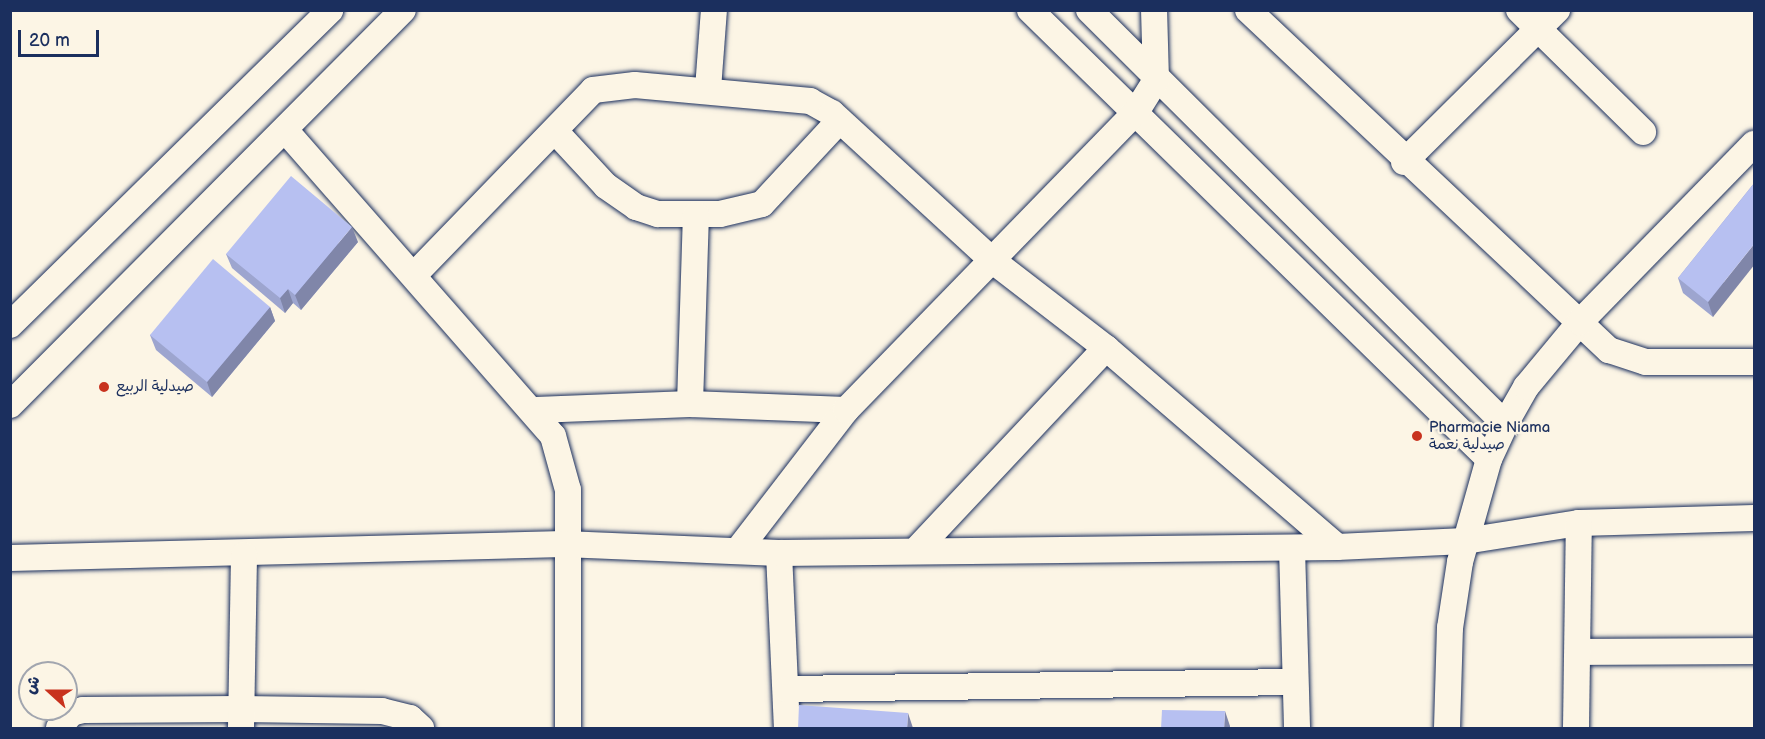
<!DOCTYPE html>
<html>
<head>
<meta charset="utf-8">
<style>
  body { margin:0 }
  #map { position:relative; width:1765px; height:739px; overflow:hidden; background:#fcf5e5; font-family:"Balsamiq Sans","Playpen Sans Arabic",sans-serif }
  div>[style] { position:absolute }
  .roads { filter:drop-shadow(0 0 2px #1b2f5e) drop-shadow(0 0 2px #1b2f5e) }
  .street>* { height:26px; margin:-13px; padding:0 13px; transform-origin:13px; border-radius:13px; background:#fcf5e5 }
  .wall>* { inset:0; background:#9da5cf }
  .shaded-wall>* { inset:0; background:#8086a9 }
  .building>* { inset:0; background:#b7c0f1 }
  .dots>* { width:16px; height:16px; translate:-50% -50%; box-sizing:border-box; border:3px solid #fcf5e5; border-radius:50% }
  span { translate:-50% -50%; white-space:nowrap; text-align:center; line-height:1.15; -webkit-text-stroke:4.5px #fcf5e5; paint-order:stroke }
  .poi-label { font-size:15px; color:#1b2f5e }
  .left { translate:0 -50%; text-align:left }
  .frame { position:absolute; inset:0; border:12px solid #1b2f5e; pointer-events:none }
  .north { position:absolute; left:18px; top:661px; width:60px; height:60px; box-sizing:border-box; background:#fcf5e5; border:2px solid #a2a6af; border-radius:50%; rotate:291deg; font-size:16px; font-weight:700; line-height:24px; text-align:center; color:#1b2f5e }
  .north::after { content:''; display:block; margin:auto; width:21px; height:27px; background:#c8321e; clip-path:polygon(50% 0,100% 100%,50% 72%,0 100%) }
  .scale { position:absolute; left:18px; top:30px; width:81px; height:27px; box-sizing:border-box; border:3px solid #1b2f5e; border-top:0; padding-left:8px; font-size:18px; line-height:21px; white-space:nowrap; color:#1b2f5e; -webkit-text-stroke:4px #fcf5e5; paint-order:stroke }
</style>
</head>
<body>
<div id="map">
  <div class="roads">
    <div class="street">
      <i style="left:1030px;top:10px;width:642px;rotate:44.37deg"></i>
      <i style="left:1089px;top:10px;width:587px;rotate:44.86deg"></i>
      <i style="left:1248px;top:10px;width:496px;rotate:43.3deg"></i>
      <i style="left:1609px;top:350px;width:39px;rotate:18deg"></i>
      <i style="left:1646px;top:362px;width:108px"></i>
      <i style="left:1519px;top:10px;width:174px;rotate:44.5deg"></i>
      <i style="left:708px;top:89px;width:79px;rotate:-85.7deg"></i>
      <i style="left:286px;top:131px;width:405px;rotate:48.8deg"></i>
      <i style="left:553px;top:436px;width:56px;rotate:74.5deg"></i>
      <i style="left:568px;top:490px;width:238px;rotate:90deg"></i>
      <i style="left:555px;top:131px;width:75px;rotate:47.2deg"></i>
      <i style="left:606px;top:186px;width:37px;rotate:35deg"></i>
      <i style="left:636px;top:207px;width:23px;rotate:18deg"></i>
      <i style="left:658px;top:214px;width:62px"></i>
      <i style="left:720px;top:214px;width:43px;rotate:-13.4deg"></i>
      <i style="left:762px;top:204px;width:113px;rotate:-47.1deg"></i>
      <i style="left:1404px;top:162px;width:216px;rotate:-44.8deg"></i>
      <i style="left:415px;top:274px;width:256px;rotate:-45.9deg"></i>
      <i style="left:593px;top:90px;width:42px;rotate:-6.8deg"></i>
      <i style="left:635px;top:85px;width:176px;rotate:5.2deg"></i>
      <i style="left:810px;top:101px;width:25px;rotate:29deg"></i>
      <i style="left:832px;top:113px;width:219px;rotate:42.6deg"></i>
      <i style="left:993px;top:261px;width:143px;rotate:37.6deg"></i>
      <i style="left:1106px;top:348px;width:305px;rotate:40.7deg"></i>
      <i style="left:10px;top:325px;width:449px;rotate:-44.5deg"></i>
      <i style="left:690px;top:404px;width:189px;rotate:-88.2deg"></i>
      <i style="left:10px;top:405px;width:557px;rotate:-45.15deg"></i>
      <i style="left:536px;top:410px;width:154px;rotate:-2.2deg"></i>
      <i style="left:690px;top:404px;width:156px;rotate:2.2deg"></i>
      <i style="left:919px;top:547px;width:273px;rotate:-46.8deg"></i>
      <i style="left:1292px;top:548px;width:180px;rotate:88.4deg"></i>
      <i style="left:739px;top:549px;width:175px;rotate:-52.4deg"></i>
      <i style="left:846px;top:410px;width:416px;rotate:-45.8deg"></i>
      <i style="left:1136px;top:112px;width:38px;rotate:-58deg"></i>
      <i style="left:1156px;top:80px;width:70px;rotate:-91.6deg"></i>
      <i style="left:779px;top:553px;width:175px;rotate:87.4deg"></i>
      <i style="left:10px;top:558px;width:554px;rotate:-1.45deg"></i>
      <i style="left:564px;top:544px;width:215px;rotate:2.4deg"></i>
      <i style="left:779px;top:553px;width:558px;rotate:-0.62deg"></i>
      <i style="left:1337px;top:547px;width:128px;rotate:-2.7deg"></i>
      <i style="left:1465px;top:541px;width:115px;rotate:-9deg"></i>
      <i style="left:1579px;top:523px;width:175px;rotate:-1.6deg"></i>
      <i style="left:1578px;top:652px;width:176px;rotate:-0.3deg"></i>
      <i style="left:787px;top:689px;width:508px;rotate:-0.79deg"></i>
      <i style="left:59px;top:728px;width:19px;rotate:-51deg"></i>
      <i style="left:71px;top:713px;width:12px;rotate:-14deg"></i>
      <i style="left:83px;top:710px;width:158px;rotate:-0.4deg"></i>
      <i style="left:241px;top:709px;width:141px;rotate:0.8deg"></i>
      <i style="left:382px;top:711px;width:29px;rotate:14deg"></i>
      <i style="left:410px;top:718px;width:15px;rotate:42deg"></i>
      <i style="left:241px;top:728px;width:173px;rotate:-89deg"></i>
      <i style="left:1447px;top:728px;width:100px;rotate:-88.3deg"></i>
      <i style="left:1450px;top:628px;width:67px;rotate:-81.4deg"></i>
      <i style="left:1460px;top:562px;width:107px;rotate:-74.3deg"></i>
      <i style="left:1489px;top:459px;width:38px;rotate:-65deg"></i>
      <i style="left:1505px;top:424px;width:43px;rotate:-60.4deg"></i>
      <i style="left:1526px;top:387px;width:85px;rotate:-50.3deg"></i>
      <i style="left:1580px;top:322px;width:249px;rotate:-45.7deg"></i>
      <i style="left:1576px;top:728px;width:205px;rotate:-89.2deg"></i>
    </div>
  </div>
  <div class="wall">
    <i style="clip-path:polygon(1755px 182px,1713px 317px,1683px 293px,1678px 278px)"></i>
    <i style="clip-path:polygon(358px 242px,301px 310px,293px 303px,285px 313px,232px 268px,226px 254px)"></i>
    <i style="clip-path:polygon(270px 307px,275px 321px,212px 397px,156px 350px,150px 335px)"></i>
  </div>
  <div class="shaded-wall">
    <i style="clip-path:polygon(352px 227px,358px 242px,301px 310px,295px 295px)"></i>
    <i style="clip-path:polygon(1755px 243px,1755px 264px,1713px 317px,1708px 302px)"></i>
    <i style="clip-path:polygon(288px 289px,293px 303px,285px 313px,280px 298px)"></i>
    <i style="clip-path:polygon(270px 307px,275px 321px,212px 397px,207px 382px)"></i>
    <i style="clip-path:polygon(1225px 711px,1230px 726px,1230px 729px,1224px 729px)"></i>
    <i style="clip-path:polygon(908px 713px,913px 728px,913px 729px,907px 729px)"></i>
  </div>
  <div class="building">
    <i style="clip-path:polygon(291px 176px,352px 227px,295px 295px,288px 289px,280px 298px,226px 254px)"></i>
    <i style="clip-path:polygon(1755px 182px,1755px 243px,1708px 302px,1678px 278px)"></i>
    <i style="clip-path:polygon(213px 259px,270px 307px,207px 382px,150px 335px)"></i>
    <i style="clip-path:polygon(799px 705px,908px 713px,907px 729px,798px 729px)"></i>
    <i style="clip-path:polygon(1162px 710px,1225px 711px,1224px 729px,1161px 729px)"></i>
  </div>
  <div class="dots">
    <i style="left:104px;top:387px;background:#c8321e"></i>
    <i style="left:1417px;top:436px;background:#c8321e"></i>
  </div>
  <div class="poi-label">
    <span class="left" style="left:116px;top:387px">صيدلية الربيع</span>
    <span class="left" style="left:1429px;top:436px">Pharmacie Niama<br>صيدلية نعمة</span>
  </div>
  <div class="frame"></div>
  <div class="north">ش</div>
  <div class="scale">20 m</div>
</div>
</body>
</html>
